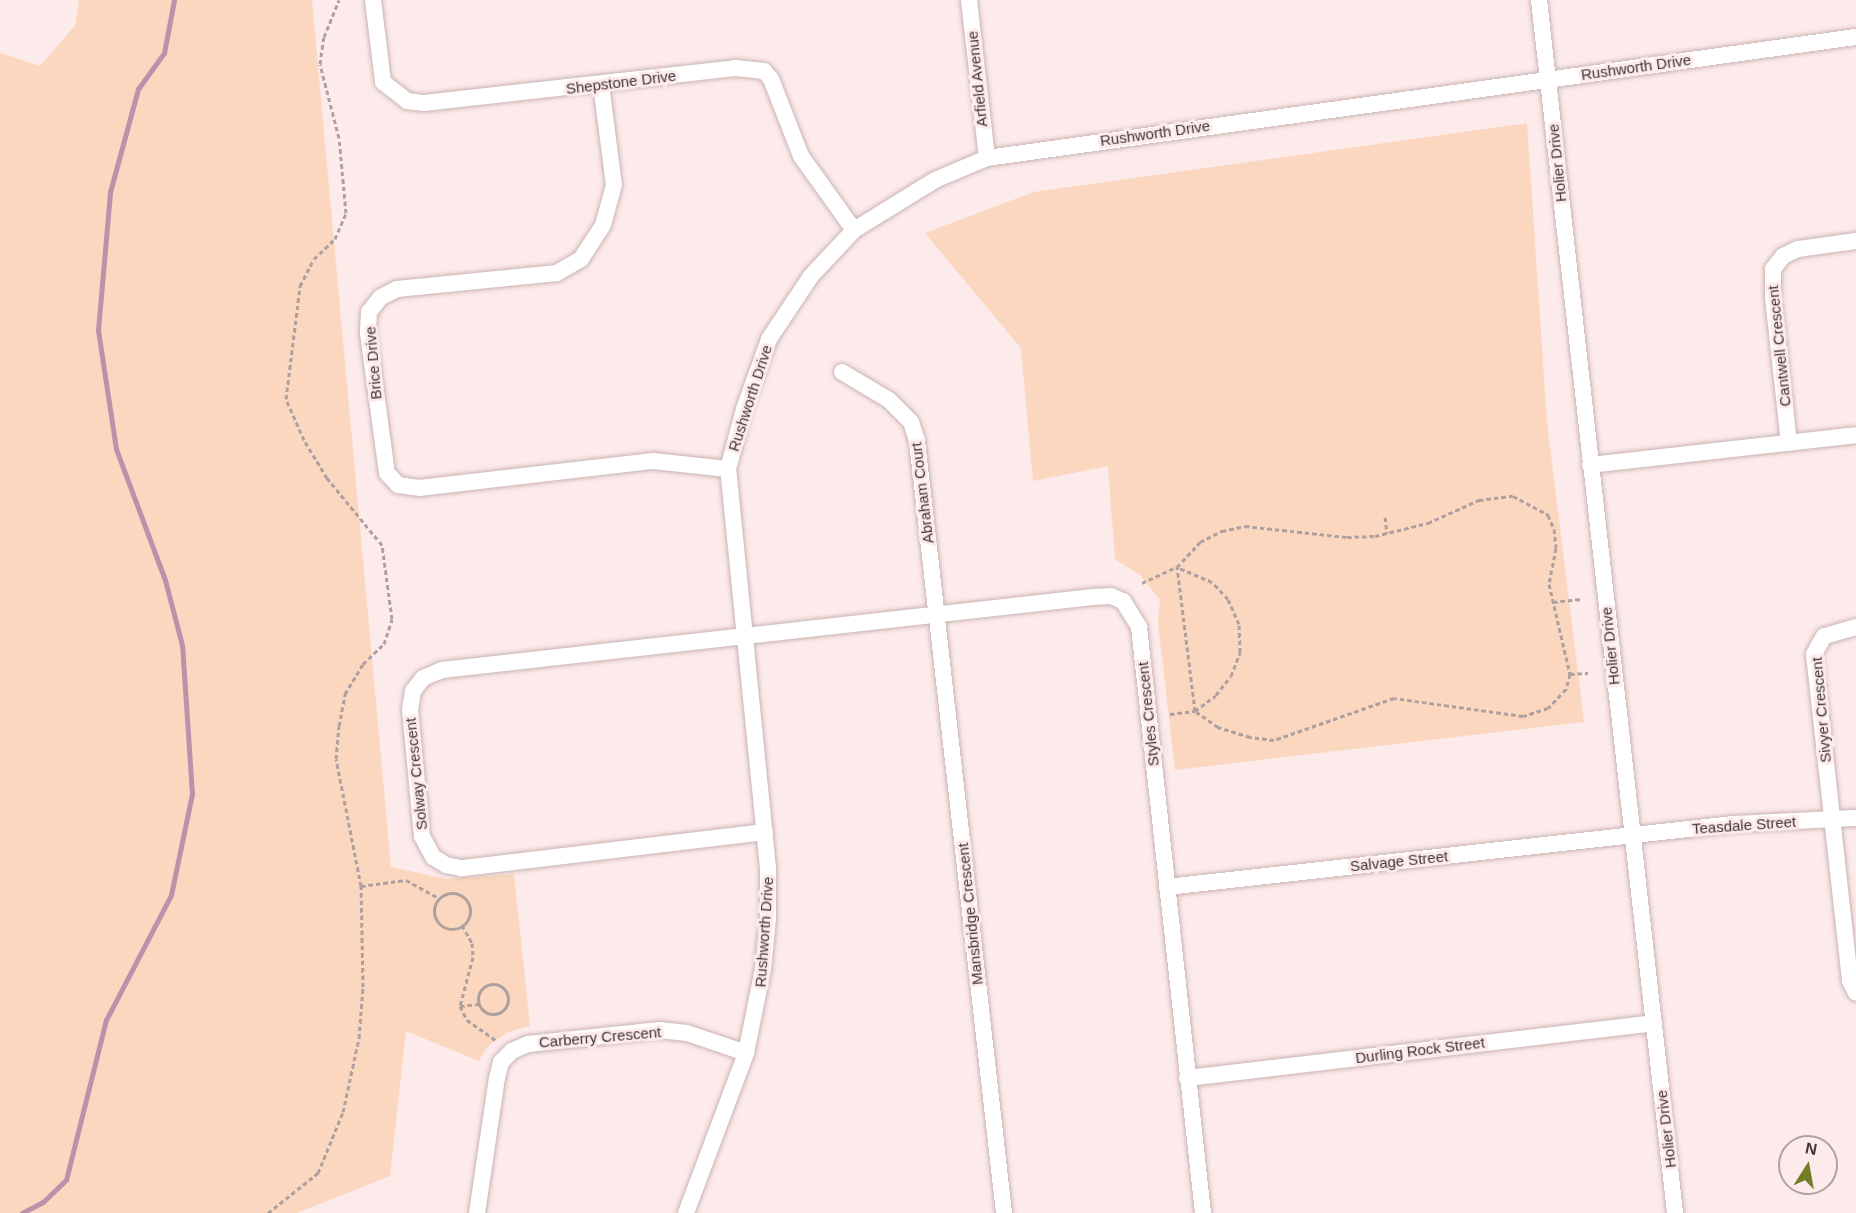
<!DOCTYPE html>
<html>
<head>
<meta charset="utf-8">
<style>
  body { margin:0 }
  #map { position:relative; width:1856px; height:1213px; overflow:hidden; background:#fdeaea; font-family:Helvetica,sans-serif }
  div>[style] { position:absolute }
  .green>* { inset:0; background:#fad7be }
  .stream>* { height:5px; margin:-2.5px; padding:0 2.5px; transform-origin:2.5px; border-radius:2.5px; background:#bb92ac }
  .path>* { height:3px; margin-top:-1.5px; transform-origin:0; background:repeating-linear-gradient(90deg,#afa0a0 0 4.5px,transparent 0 7.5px) }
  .path>.ring { margin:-1.5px; padding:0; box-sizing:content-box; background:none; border:3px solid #afa0a0; border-radius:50% }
  .roads { filter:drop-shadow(0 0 2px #cab4b4) drop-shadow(0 0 2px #cab4b4) }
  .minor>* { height:16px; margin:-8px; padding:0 8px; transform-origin:8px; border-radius:8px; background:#fff }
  span { translate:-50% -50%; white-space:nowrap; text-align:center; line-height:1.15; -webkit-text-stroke:6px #fdeaea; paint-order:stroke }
  .street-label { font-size:15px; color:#3e3635 }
  .north { position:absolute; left:1778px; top:1135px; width:60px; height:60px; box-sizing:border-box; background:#fdeaea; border:2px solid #b1a2a2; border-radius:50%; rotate:11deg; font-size:16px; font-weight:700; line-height:24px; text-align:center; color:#3e3635 }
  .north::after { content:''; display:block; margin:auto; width:21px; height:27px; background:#737d29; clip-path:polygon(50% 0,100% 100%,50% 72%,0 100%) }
</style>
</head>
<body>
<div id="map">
  <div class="green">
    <i style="clip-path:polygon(79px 0,312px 0,391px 867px,446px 879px,514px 874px,530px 1026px,508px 1032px,488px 1046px,479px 1061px,406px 1031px,390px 1176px,297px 1213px,0 1213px,0 53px,40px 66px,75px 26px)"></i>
    <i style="clip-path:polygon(1527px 123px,1547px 422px,1584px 722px,1175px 770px,1158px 623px,1160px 600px,1140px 575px,1115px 559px,1108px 466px,1033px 481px,1021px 348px,925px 233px,1034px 192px)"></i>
  </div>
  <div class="stream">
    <i style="left:22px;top:1213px;width:24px;rotate:-28deg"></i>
    <i style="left:43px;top:1202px;width:32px;rotate:-44deg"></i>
    <i style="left:66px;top:1180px;width:165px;rotate:-76deg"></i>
    <i style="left:106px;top:1020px;width:141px;rotate:-62.5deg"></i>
    <i style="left:171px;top:895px;width:103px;rotate:-78.3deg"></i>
    <i style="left:192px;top:794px;width:149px;rotate:-93.8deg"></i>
    <i style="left:182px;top:645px;width:67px;rotate:-104.7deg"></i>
    <i style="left:165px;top:580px;width:140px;rotate:-110.5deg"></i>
    <i style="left:116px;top:449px;width:120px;rotate:-98.6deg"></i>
    <i style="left:98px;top:330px;width:139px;rotate:-85deg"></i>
    <i style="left:110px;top:192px;width:107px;rotate:-74.8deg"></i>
    <i style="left:138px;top:89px;width:44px;rotate:-54.2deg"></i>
    <i style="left:164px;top:53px;width:54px;rotate:-79.3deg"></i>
  </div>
  <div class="path">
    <i style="left:1385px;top:517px;width:16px;rotate:83deg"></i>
    <i style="left:1142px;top:583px;width:38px;rotate:-25deg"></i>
    <i style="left:1177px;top:567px;width:34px;rotate:-47deg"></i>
    <i style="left:1200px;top:542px;width:25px;rotate:-27deg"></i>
    <i style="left:1222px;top:531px;width:24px;rotate:-12deg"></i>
    <i style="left:1245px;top:526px;width:103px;rotate:6.2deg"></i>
    <i style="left:1347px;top:537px;width:28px;rotate:-2deg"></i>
    <i style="left:1375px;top:536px;width:55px;rotate:-13.8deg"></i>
    <i style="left:1428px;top:523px;width:56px;rotate:-24.3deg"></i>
    <i style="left:1479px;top:500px;width:34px;rotate:-7deg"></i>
    <i style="left:1513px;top:496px;width:40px;rotate:28deg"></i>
    <i style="left:1548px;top:515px;width:15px;rotate:67deg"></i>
    <i style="left:1554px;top:529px;width:19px;rotate:84deg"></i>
    <i style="left:1556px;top:548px;width:37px;rotate:101deg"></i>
    <i style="left:1549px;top:584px;width:92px;rotate:76.9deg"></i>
    <i style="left:1570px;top:674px;width:16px;rotate:105deg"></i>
    <i style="left:1566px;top:689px;width:26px;rotate:133deg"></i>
    <i style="left:1548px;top:708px;width:26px;rotate:162deg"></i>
    <i style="left:1523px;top:716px;width:130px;rotate:-172.1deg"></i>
    <i style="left:1394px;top:698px;width:127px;rotate:160.7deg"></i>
    <i style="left:1274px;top:740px;width:24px;rotate:-173deg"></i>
    <i style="left:1250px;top:737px;width:34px;rotate:-163deg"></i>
    <i style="left:1218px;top:727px;width:28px;rotate:-145deg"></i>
    <i style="left:1195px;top:711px;width:145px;rotate:-97.1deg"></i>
    <i style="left:1553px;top:602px;width:28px;rotate:-6deg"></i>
    <i style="left:1570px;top:674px;width:18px;rotate:-3deg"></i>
    <i style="left:1170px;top:714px;width:25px;rotate:-7deg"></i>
    <i style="left:1195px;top:711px;width:26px;rotate:-37deg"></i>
    <i style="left:1216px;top:695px;width:24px;rotate:-52deg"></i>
    <i style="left:1231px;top:676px;width:26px;rotate:-69deg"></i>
    <i style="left:1240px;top:652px;width:28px;rotate:-92deg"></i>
    <i style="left:1239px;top:624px;width:27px;rotate:-114deg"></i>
    <i style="left:1228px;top:599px;width:23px;rotate:-133deg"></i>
    <i style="left:1212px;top:582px;width:38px;rotate:-157deg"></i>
    <i style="left:361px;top:886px;width:45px;rotate:-7.6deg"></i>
    <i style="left:406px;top:880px;width:38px;rotate:29deg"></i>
    <i class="ring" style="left:434px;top:893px;width:33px;height:33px"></i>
    <i style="left:462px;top:925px;width:21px;rotate:61deg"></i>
    <i style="left:472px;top:943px;width:14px;rotate:86deg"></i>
    <i style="left:473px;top:957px;width:51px;rotate:104.9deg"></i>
    <i style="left:460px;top:1006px;width:16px;rotate:63deg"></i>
    <i style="left:467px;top:1020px;width:37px;rotate:35deg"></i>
    <i class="ring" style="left:478px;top:984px;width:27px;height:27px"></i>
    <i style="left:460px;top:1006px;width:18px;rotate:-6deg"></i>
    <i style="left:268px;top:1213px;width:64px;rotate:-38.7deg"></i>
    <i style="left:318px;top:1173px;width:66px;rotate:-67.7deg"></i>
    <i style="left:343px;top:1112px;width:76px;rotate:-77.8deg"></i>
    <i style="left:359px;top:1038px;width:51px;rotate:-85.5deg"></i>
    <i style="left:363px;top:987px;width:101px;rotate:-91.1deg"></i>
    <i style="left:361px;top:886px;width:129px;rotate:-101.1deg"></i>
    <i style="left:336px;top:759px;width:33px;rotate:-85deg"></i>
    <i style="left:339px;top:726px;width:33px;rotate:-79deg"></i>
    <i style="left:345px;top:694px;width:35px;rotate:-59deg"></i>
    <i style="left:363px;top:664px;width:29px;rotate:-44deg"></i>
    <i style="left:384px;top:644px;width:26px;rotate:-72deg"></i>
    <i style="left:392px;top:619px;width:75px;rotate:-97.7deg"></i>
    <i style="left:382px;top:545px;width:87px;rotate:-129.4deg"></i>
    <i style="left:327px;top:478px;width:44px;rotate:-121.2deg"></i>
    <i style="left:304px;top:440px;width:45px;rotate:-113.7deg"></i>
    <i style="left:286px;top:399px;width:114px;rotate:-82.9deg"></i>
    <i style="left:300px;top:286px;width:30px;rotate:-63deg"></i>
    <i style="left:314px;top:259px;width:29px;rotate:-44deg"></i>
    <i style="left:335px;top:239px;width:28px;rotate:-67deg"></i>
    <i style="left:346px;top:213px;width:75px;rotate:-95.3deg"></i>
    <i style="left:339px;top:138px;width:76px;rotate:-104.4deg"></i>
    <i style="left:320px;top:64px;width:27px;rotate:-82deg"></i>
    <i style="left:324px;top:37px;width:40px;rotate:-68deg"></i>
  </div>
  <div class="roads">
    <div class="minor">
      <i style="left:373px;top:0;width:83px;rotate:83deg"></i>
      <i style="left:383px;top:82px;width:31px;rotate:38deg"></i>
      <i style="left:407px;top:101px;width:17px;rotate:7deg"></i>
      <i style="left:424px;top:103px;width:313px;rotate:-6.4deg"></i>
      <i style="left:735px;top:68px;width:29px;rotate:6deg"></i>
      <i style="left:764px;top:71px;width:11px;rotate:49deg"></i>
      <i style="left:771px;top:79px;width:83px;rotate:68.7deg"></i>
      <i style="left:801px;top:156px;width:91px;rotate:54.4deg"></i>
      <i style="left:969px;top:0;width:159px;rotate:83.5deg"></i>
      <i style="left:1539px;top:0;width:1221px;rotate:83.6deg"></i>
      <i style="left:601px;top:84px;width:102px;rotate:82.7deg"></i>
      <i style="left:614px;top:185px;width:41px;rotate:105.4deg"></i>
      <i style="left:603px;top:225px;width:40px;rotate:122.9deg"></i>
      <i style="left:581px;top:259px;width:28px;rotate:150deg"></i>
      <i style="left:557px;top:273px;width:161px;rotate:174.3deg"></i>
      <i style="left:397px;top:289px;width:18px;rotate:153deg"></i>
      <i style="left:381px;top:297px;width:19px;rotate:129deg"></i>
      <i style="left:369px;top:312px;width:21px;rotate:93deg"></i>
      <i style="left:368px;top:333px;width:141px;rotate:82.3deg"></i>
      <i style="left:387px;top:473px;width:16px;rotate:47deg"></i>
      <i style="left:398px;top:485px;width:21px;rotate:8deg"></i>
      <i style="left:419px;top:488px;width:236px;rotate:-6.6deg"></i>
      <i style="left:653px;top:461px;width:75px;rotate:6.1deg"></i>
      <i style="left:842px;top:372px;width:55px;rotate:30.8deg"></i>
      <i style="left:889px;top:400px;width:31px;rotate:45deg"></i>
      <i style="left:911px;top:422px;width:20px;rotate:72deg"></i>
      <i style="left:917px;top:441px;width:777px;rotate:83.57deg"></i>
      <i style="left:1789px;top:443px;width:146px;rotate:-96.3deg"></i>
      <i style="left:1773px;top:298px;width:29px;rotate:-90deg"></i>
      <i style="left:1773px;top:269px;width:16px;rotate:-52deg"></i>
      <i style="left:1783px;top:256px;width:17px;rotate:-25deg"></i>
      <i style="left:1798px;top:249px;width:59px;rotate:-7.9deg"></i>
      <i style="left:1590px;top:465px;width:268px;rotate:-6.4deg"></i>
      <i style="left:1856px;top:627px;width:33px;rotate:164deg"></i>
      <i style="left:1824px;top:636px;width:21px;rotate:119deg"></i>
      <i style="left:1814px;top:654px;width:329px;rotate:83.7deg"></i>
      <i style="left:1850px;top:981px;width:13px;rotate:63deg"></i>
      <i style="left:765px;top:832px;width:306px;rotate:173.2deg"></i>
      <i style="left:461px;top:868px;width:15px;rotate:-169deg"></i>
      <i style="left:446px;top:865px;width:15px;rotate:-148deg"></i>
      <i style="left:433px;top:857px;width:24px;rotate:-118deg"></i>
      <i style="left:422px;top:836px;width:127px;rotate:-95.4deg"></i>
      <i style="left:410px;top:710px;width:19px;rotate:-81deg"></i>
      <i style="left:413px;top:691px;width:16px;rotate:-52deg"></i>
      <i style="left:423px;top:678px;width:21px;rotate:-23deg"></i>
      <i style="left:442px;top:670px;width:655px;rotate:-6.4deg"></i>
      <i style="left:1093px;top:597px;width:18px;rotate:-3deg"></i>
      <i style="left:1111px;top:596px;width:13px;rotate:23deg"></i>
      <i style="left:1123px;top:601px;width:31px;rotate:58deg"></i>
      <i style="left:1139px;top:627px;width:589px;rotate:83.77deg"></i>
      <i style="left:1167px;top:887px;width:569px;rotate:-6.35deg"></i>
      <i style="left:1733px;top:824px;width:123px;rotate:-2.8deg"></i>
      <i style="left:1187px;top:1078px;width:470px;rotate:-6.7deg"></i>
      <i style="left:477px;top:1213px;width:136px;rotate:-81.6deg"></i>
      <i style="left:497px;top:1078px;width:16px;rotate:-76deg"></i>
      <i style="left:501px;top:1062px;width:16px;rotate:-45deg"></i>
      <i style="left:512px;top:1051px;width:17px;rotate:-24deg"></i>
      <i style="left:528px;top:1044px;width:132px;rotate:-6.1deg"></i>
      <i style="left:659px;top:1030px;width:28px;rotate:6deg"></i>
      <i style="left:687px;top:1033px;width:62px;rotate:18.7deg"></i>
      <i style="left:686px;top:1213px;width:171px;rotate:-69.4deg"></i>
      <i style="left:746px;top:1053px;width:86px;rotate:-78.6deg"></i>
      <i style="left:763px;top:969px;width:51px;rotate:-84.4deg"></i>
      <i style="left:768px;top:918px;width:50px;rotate:-90deg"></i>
      <i style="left:768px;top:868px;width:401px;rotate:-95.7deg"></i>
      <i style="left:728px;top:469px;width:62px;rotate:-75.1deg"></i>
      <i style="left:744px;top:409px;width:74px;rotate:-70.3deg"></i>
      <i style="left:769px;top:339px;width:76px;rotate:-56.3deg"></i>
      <i style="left:811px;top:276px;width:63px;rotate:-46.9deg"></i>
      <i style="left:854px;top:230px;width:95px;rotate:-31.7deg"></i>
      <i style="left:935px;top:180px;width:56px;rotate:-22.9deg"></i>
      <i style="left:987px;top:158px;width:877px;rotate:-7.93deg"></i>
    </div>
  </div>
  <div class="street-label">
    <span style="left:1636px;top:67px;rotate:-8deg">Rushworth Drive</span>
    <span style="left:977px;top:79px;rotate:-96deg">Arfield Avenue</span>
    <span style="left:621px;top:82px;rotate:-7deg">Shepstone Drive</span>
    <span style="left:1155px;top:133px;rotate:-8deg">Rushworth Drive</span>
    <span style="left:1557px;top:163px;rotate:-96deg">Holier Drive</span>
    <span style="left:1779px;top:346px;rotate:-96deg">Cantwell Crescent</span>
    <span style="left:373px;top:363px;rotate:-95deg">Brice Drive</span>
    <span style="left:750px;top:398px;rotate:-72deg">Rushworth Drive</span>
    <span style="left:922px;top:493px;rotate:-97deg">Abraham Court</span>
    <span style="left:1610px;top:646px;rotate:-96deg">Holier Drive</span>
    <span style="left:1821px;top:710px;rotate:-95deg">Sivyer Crescent</span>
    <span style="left:1148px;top:714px;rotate:-96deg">Styles Crescent</span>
    <span style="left:416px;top:774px;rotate:-96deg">Solway Crescent</span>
    <span style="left:1744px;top:825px;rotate:-4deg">Teasdale Street</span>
    <span style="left:1399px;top:861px;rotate:-6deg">Salvage Street</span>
    <span style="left:970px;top:914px;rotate:-96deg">Mansbridge Crescent</span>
    <span style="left:764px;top:932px;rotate:-86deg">Rushworth Drive</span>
    <span style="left:600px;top:1037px;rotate:-5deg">Carberry Crescent</span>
    <span style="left:1420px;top:1050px;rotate:-7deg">Durling Rock Street</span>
    <span style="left:1666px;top:1129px;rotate:-97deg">Holier Drive</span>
  </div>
  <div class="north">N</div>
</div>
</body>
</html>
